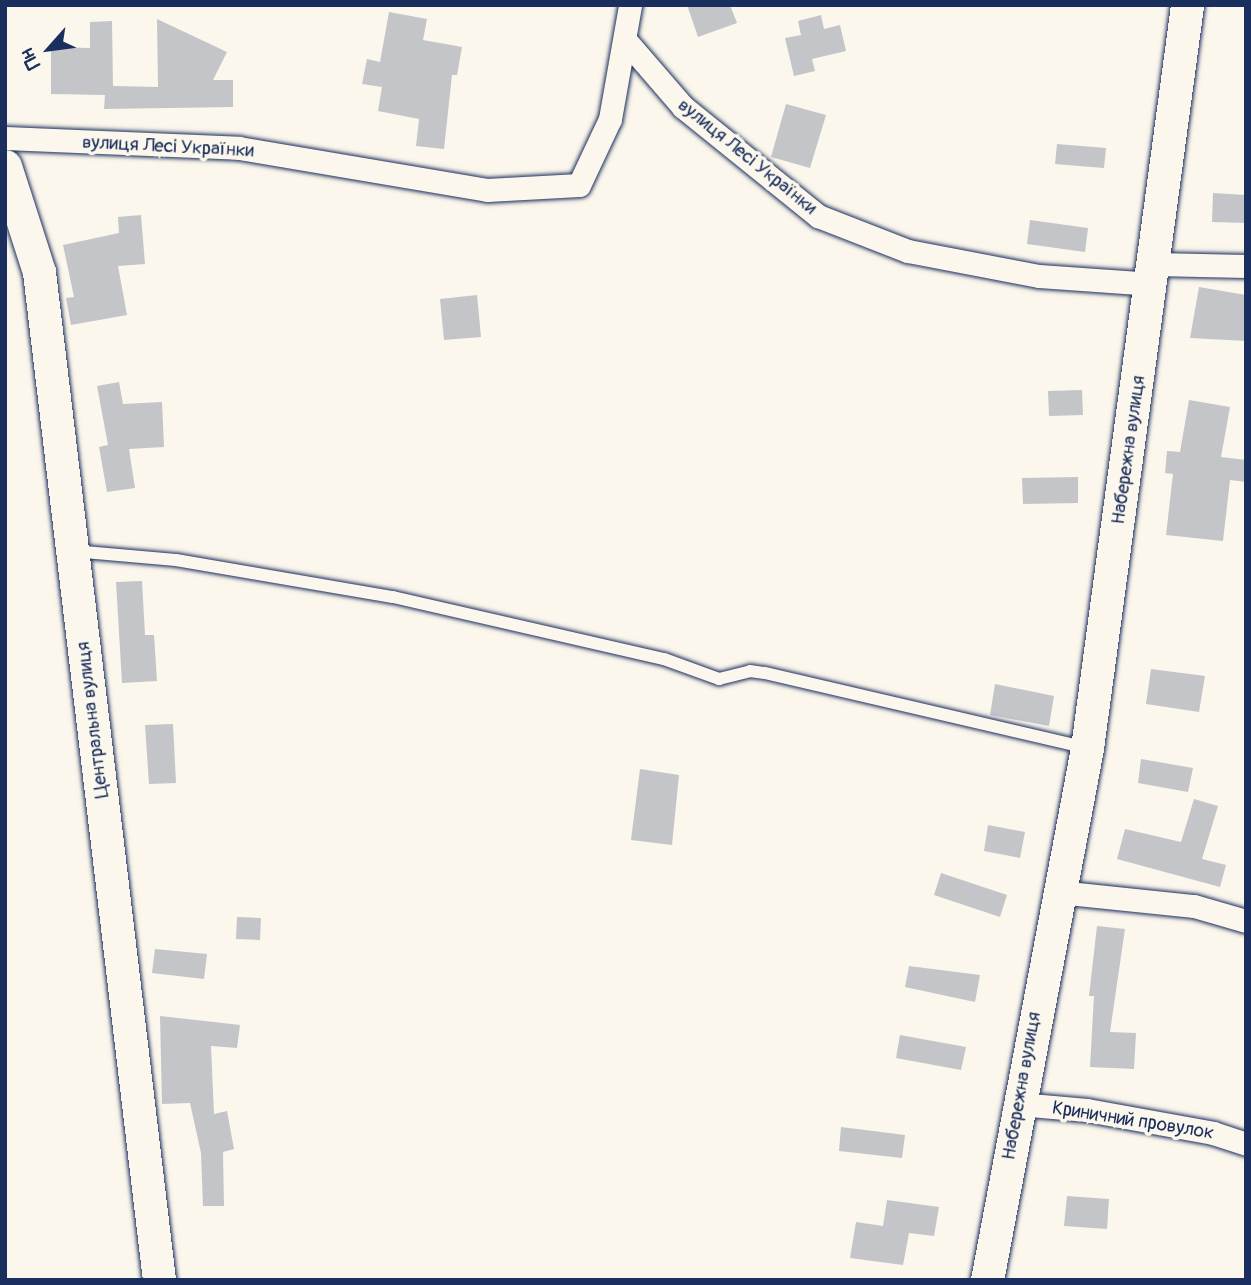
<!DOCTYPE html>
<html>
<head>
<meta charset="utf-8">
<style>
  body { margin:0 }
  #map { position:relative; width:1251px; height:1285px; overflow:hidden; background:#fbf7ec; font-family:Pangolin,sans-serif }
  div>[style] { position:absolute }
  .building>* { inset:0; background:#c3c5c9 }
  .roads { filter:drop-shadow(0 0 2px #1b2f5e) drop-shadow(0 0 2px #1b2f5e) }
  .lane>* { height:12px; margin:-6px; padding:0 6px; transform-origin:6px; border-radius:6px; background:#fbf7ec }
  .street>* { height:23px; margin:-11.5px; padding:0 11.5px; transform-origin:11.5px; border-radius:11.5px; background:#fbf7ec }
  .secondary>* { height:33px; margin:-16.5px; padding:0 16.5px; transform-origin:16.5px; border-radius:16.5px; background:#fbf7ec }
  span { translate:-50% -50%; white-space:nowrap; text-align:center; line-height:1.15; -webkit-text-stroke:7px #fbf7ec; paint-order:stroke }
  .street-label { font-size:19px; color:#1b2f5e }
  .frame { position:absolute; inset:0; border:7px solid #1b2f5e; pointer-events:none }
  .north { position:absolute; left:14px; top:14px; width:70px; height:70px; -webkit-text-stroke:5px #fbf7ec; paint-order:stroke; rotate:242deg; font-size:19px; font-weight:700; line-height:28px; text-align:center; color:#1b2f5e }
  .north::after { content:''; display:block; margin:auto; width:24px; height:32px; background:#1b2f5e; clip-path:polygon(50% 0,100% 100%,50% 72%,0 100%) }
</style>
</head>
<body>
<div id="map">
  <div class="building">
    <i style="clip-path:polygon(687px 5px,730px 5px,737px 23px,698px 37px)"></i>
    <i style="clip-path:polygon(389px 12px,427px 19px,423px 40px,462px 47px,457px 75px,452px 75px,444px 149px,416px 146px,419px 119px,378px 111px,382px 87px,362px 84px,367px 59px,380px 62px)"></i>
    <i style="clip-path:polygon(821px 15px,824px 29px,840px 25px,846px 51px,812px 59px,815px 71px,794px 76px,785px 38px,801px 35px,798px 21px)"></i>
    <i style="clip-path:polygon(157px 19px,227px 52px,213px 80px,233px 80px,233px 107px,104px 109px,105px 95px,51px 94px,51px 47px,90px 48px,90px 22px,112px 21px,113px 86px,158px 87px)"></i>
    <i style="clip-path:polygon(786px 104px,826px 115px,810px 168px,771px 157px)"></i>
    <i style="clip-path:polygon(1057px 144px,1106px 148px,1104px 168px,1055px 164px)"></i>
    <i style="clip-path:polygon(1213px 193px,1246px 195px,1246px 223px,1212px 222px)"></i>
    <i style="clip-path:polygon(141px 215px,145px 264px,118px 266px,127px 315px,71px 325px,66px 298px,74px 297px,63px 245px,119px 233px,118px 217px)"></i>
    <i style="clip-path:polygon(1030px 220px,1088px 228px,1085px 252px,1027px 244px)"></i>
    <i style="clip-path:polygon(1199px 287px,1246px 295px,1246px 341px,1190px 338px)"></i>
    <i style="clip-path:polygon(477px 295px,481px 337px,444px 340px,440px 299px)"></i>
    <i style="clip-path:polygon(119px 382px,123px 404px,162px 402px,164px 447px,129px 449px,135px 488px,107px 492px,99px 447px,108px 445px,97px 386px)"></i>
    <i style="clip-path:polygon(1082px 390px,1083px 415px,1049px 416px,1048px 391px)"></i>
    <i style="clip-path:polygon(1189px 400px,1230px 407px,1221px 457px,1246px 460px,1246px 482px,1230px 480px,1223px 541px,1166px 535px,1173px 474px,1165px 473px,1167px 451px,1180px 452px)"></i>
    <i style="clip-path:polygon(1078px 477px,1078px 503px,1023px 504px,1022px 478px)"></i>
    <i style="clip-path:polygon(142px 581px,145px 635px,154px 635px,157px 681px,122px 683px,116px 582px)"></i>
    <i style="clip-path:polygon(1151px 669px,1205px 676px,1199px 712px,1146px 704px)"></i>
    <i style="clip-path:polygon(995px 684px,1054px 696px,1049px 726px,990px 715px)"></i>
    <i style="clip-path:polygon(173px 724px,176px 783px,149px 784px,145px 725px)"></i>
    <i style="clip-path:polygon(1141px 759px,1193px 768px,1188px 792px,1138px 783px)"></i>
    <i style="clip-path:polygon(640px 769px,679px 775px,672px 845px,631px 840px)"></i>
    <i style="clip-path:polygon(1194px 799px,1218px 806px,1202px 859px,1226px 865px,1220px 887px,1117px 859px,1125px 829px,1181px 842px)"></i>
    <i style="clip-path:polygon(988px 825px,1025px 832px,1020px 858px,984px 851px)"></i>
    <i style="clip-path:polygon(941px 873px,1007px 895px,1000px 917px,934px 895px)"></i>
    <i style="clip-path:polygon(237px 917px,261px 918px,260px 940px,236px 939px)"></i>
    <i style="clip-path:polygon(1097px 926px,1125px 929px,1110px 1032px,1136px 1033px,1134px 1069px,1090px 1067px,1094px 996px,1089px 996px)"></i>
    <i style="clip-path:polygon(155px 949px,207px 954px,204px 979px,152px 973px)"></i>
    <i style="clip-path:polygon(909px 966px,980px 975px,975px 1002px,905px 987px)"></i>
    <i style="clip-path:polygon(160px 1016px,240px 1025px,237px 1048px,211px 1046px,214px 1114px,227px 1111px,234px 1149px,223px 1152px,224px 1206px,203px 1206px,201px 1153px,190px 1103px,162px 1104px)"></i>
    <i style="clip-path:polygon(900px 1035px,966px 1047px,961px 1070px,896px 1058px)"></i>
    <i style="clip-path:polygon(841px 1127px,905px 1135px,902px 1158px,839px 1151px)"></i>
    <i style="clip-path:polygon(1067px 1196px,1109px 1199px,1107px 1229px,1064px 1226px)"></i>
    <i style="clip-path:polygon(887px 1200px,939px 1207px,934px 1236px,909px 1233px,903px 1265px,850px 1258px,856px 1222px,883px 1226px)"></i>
  </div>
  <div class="roads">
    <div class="lane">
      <i style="left:73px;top:551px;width:103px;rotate:5deg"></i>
      <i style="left:176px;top:560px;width:220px;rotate:9.7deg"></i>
      <i style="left:393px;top:597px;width:278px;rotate:12.9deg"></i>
      <i style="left:664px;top:659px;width:59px;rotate:20deg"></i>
      <i style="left:719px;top:679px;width:32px;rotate:-14deg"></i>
      <i style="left:750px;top:671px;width:15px;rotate:8deg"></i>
      <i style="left:765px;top:673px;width:331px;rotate:13.1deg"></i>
    </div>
    <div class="street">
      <i style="left:626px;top:41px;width:87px;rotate:49.2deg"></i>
      <i style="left:683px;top:107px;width:174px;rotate:38.9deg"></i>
      <i style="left:818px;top:216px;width:97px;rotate:21.3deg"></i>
      <i style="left:908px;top:251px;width:133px;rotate:10.8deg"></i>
      <i style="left:1039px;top:276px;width:114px;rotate:4deg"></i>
      <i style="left:5px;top:138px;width:234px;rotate:2.4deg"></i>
      <i style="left:239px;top:148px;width:252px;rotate:9.6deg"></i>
      <i style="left:487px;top:190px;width:92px;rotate:-3.1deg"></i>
      <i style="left:579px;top:185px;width:73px;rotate:-64.8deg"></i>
      <i style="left:610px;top:119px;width:116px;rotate:-80deg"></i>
      <i style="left:1155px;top:264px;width:91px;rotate:1.3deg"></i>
      <i style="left:1058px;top:892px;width:137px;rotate:5.9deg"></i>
      <i style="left:1194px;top:906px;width:54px;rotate:16.1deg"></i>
      <i style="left:1019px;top:1104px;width:68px;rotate:5deg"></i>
      <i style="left:1087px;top:1110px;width:128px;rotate:10.3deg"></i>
      <i style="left:1213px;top:1133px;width:35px;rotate:18deg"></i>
    </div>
    <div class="secondary">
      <i style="left:5px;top:166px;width:111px;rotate:72.2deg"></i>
      <i style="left:39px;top:272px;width:1015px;rotate:83.21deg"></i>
      <i style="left:987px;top:1280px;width:541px;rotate:-79.35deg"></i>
      <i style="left:1087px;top:748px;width:750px;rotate:-82.33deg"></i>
    </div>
  </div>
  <div class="street-label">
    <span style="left:168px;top:147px;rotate:3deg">вулиця Лесі Українки</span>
    <span style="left:747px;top:157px;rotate:39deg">вулиця Лесі Українки</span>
    <span style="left:1129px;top:450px;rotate:-82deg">Набережна вулиця</span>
    <span style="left:93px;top:720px;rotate:-97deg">Центральна вулиця</span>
    <span style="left:1022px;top:1086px;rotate:-80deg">Набережна вулиця</span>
    <span style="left:1133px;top:1121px;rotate:9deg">Криничний провулок</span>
  </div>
  <div class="frame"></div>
  <div class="north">Пн</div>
</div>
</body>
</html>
